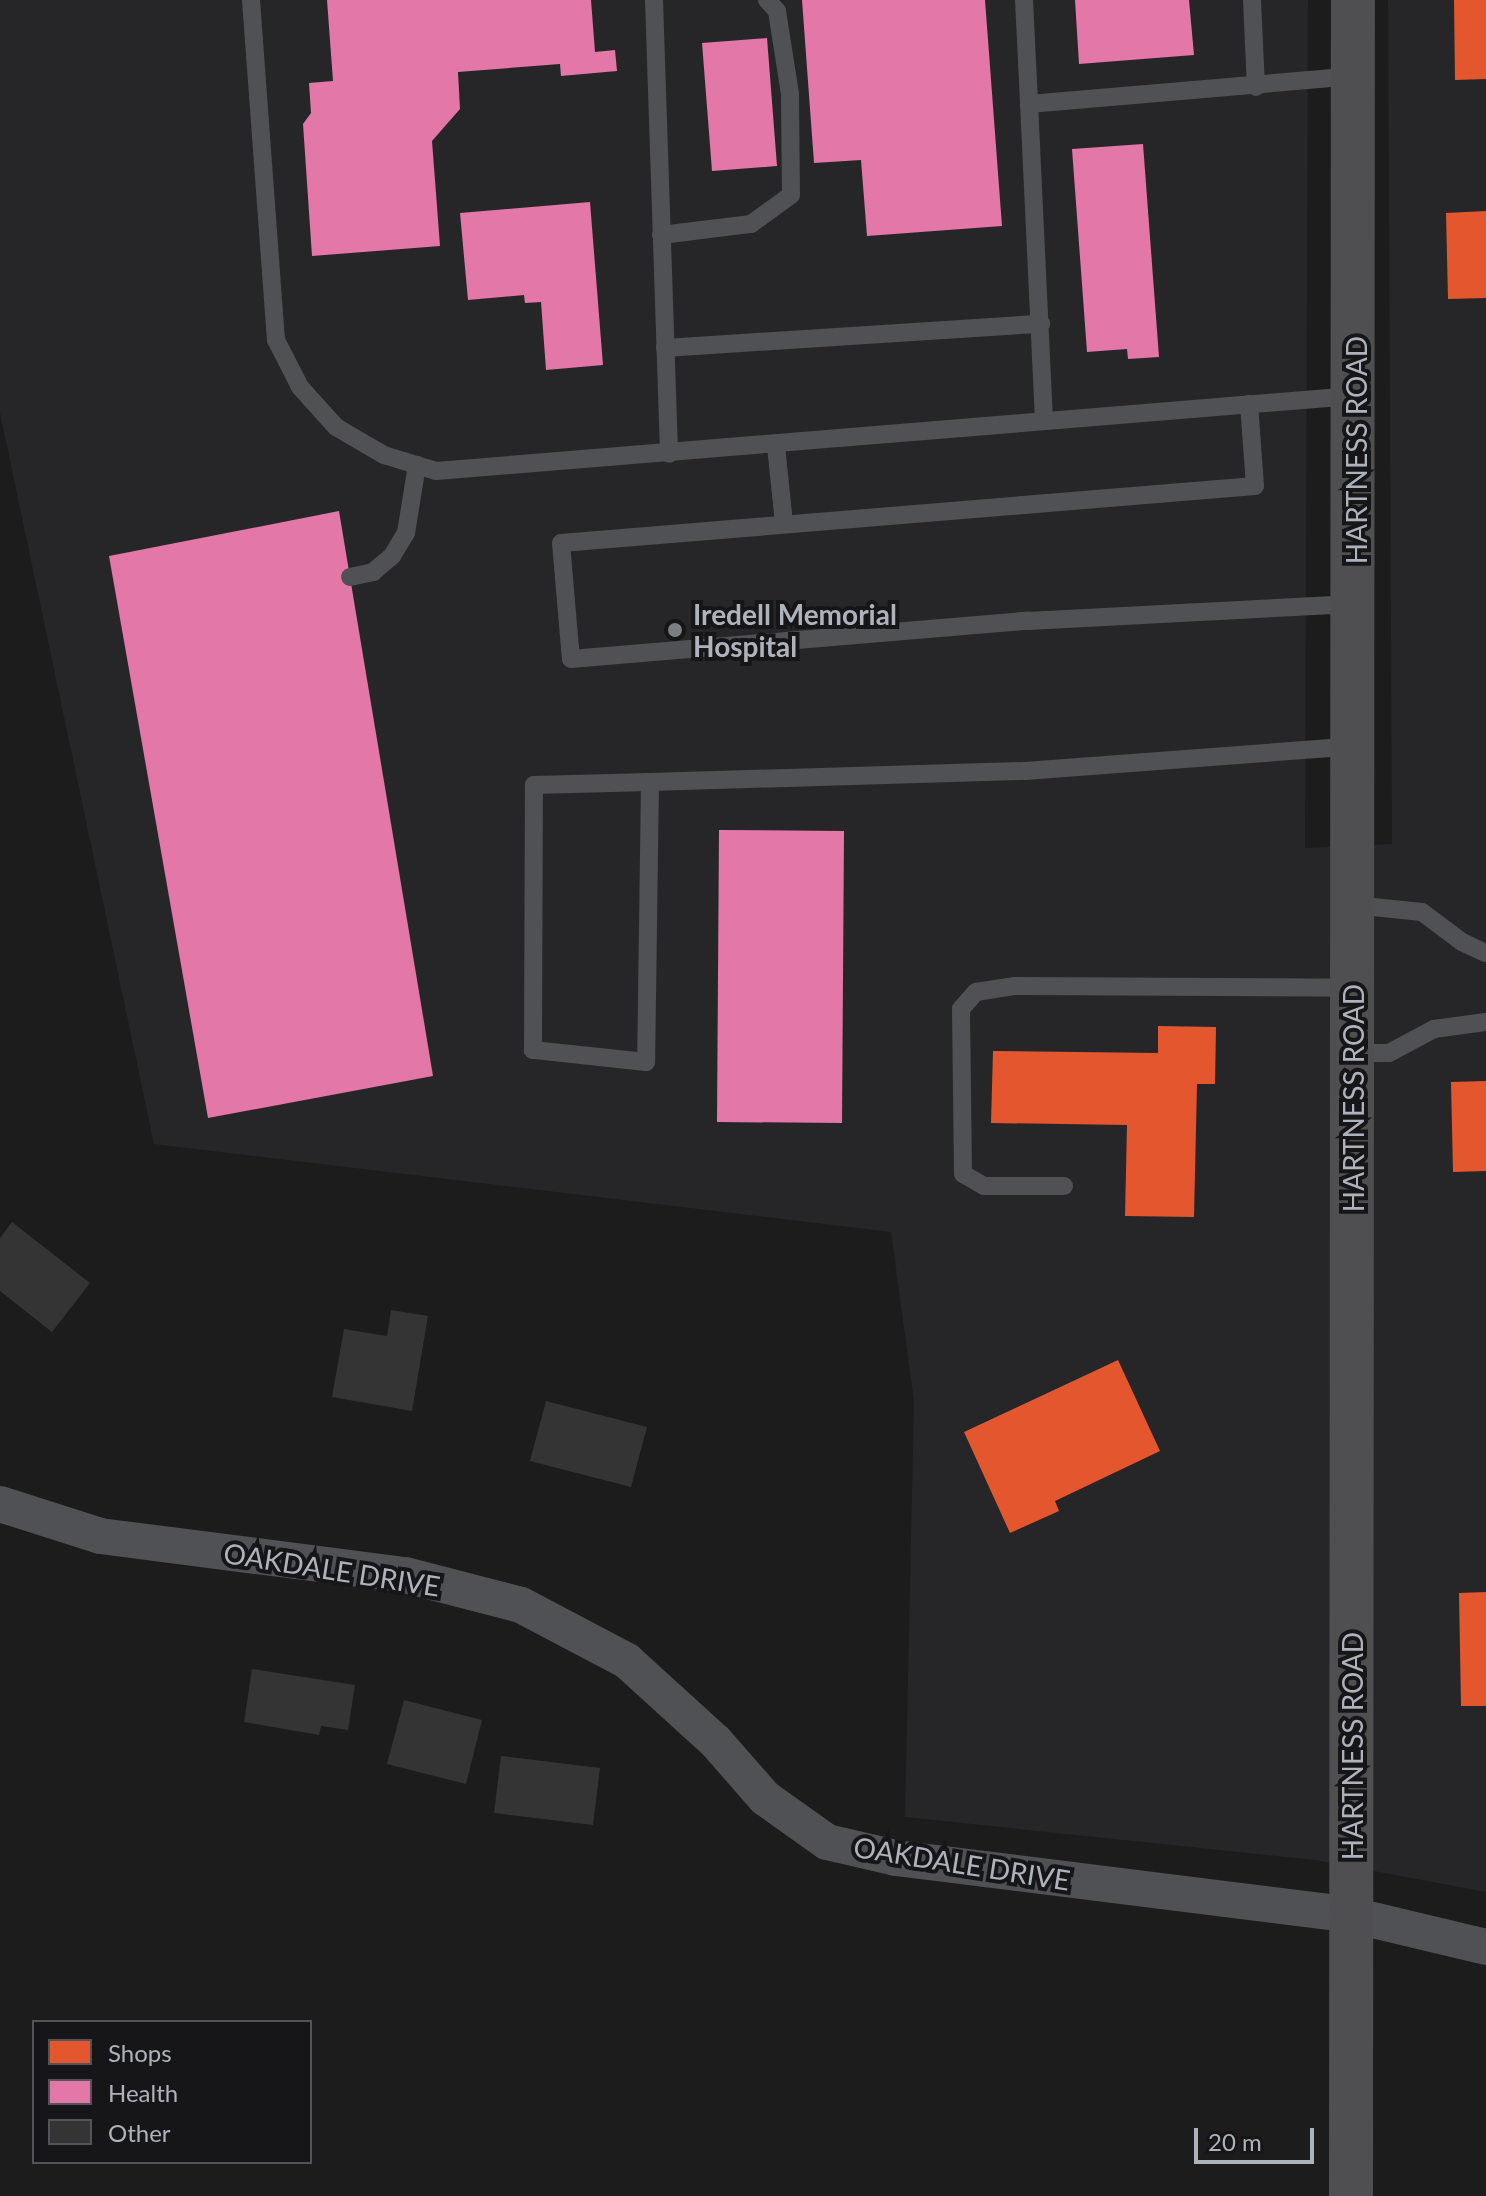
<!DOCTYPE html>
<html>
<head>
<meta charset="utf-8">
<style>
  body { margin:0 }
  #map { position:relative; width:1486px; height:2196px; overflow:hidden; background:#1c1c1c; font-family:Lato,sans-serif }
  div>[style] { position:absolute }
  .built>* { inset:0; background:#262628 }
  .shops>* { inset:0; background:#e4572e }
  .health>* { inset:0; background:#e377a8 }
  .building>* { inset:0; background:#343434 }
  .service>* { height:18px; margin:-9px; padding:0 9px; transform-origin:9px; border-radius:9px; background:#505155 }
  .minor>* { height:36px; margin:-18px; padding:0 18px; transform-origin:18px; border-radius:18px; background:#505155 }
  .secondary>* { height:44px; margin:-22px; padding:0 22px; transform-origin:22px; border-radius:22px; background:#4f4f52 }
  .dots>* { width:22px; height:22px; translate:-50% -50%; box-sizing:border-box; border:4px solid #161618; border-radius:50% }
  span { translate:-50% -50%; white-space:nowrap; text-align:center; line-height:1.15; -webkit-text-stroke:8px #161618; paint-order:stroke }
  .street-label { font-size:28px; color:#aeb2bb }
  .poi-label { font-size:28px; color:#aeb2bb; font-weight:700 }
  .left { translate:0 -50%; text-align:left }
  .legend { position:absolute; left:32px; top:2020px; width:280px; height:144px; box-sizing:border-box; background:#161618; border:2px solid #535459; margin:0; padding:10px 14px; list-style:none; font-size:24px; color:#aeb2bb }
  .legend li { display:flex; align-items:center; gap:16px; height:40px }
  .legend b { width:40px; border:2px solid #535459 }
  .scale { position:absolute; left:1194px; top:2128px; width:120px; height:36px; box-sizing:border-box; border:4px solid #aeb2bb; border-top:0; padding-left:10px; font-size:24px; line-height:28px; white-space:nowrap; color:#aeb2bb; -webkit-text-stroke:6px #161618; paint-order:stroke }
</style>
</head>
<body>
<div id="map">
  <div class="built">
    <i style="clip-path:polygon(0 0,1308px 0,1305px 848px,1392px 844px,1388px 0,1486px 0,1486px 1892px,1315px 1860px,905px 1817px,914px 1401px,891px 1232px,154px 1144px,0 413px)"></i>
  </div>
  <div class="shops">
    <i style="clip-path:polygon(1454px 0,1486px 0,1486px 79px,1455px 80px)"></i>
    <i style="clip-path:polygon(1486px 211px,1486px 298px,1448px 299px,1446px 213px)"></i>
    <i style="clip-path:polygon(1158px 1026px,1216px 1027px,1215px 1084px,1197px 1084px,1194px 1217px,1125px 1216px,1127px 1125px,991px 1123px,993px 1051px,1158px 1053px)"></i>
    <i style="clip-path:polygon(1486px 1081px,1486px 1171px,1453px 1172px,1451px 1082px)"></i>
    <i style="clip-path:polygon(1118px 1360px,1160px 1451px,1055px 1501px,1059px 1511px,1010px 1533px,964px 1432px)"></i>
    <i style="clip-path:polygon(1486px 1592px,1486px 1706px,1461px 1706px,1459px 1593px)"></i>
  </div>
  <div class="health">
    <i style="clip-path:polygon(327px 0,591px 0,595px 52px,615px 50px,617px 71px,561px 76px,560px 64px,458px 72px,460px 109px,432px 141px,440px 246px,312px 256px,303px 124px,311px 113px,309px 83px,333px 81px)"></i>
    <i style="clip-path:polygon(802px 0,985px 0,1002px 226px,867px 236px,861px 160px,814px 163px)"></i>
    <i style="clip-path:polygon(1075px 0,1189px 0,1194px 55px,1079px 64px)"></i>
    <i style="clip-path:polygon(767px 38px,777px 166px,712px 171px,702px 43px)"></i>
    <i style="clip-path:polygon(1143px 144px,1159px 357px,1128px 359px,1127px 349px,1087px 352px,1072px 149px)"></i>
    <i style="clip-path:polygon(590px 202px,603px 365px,546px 370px,541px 302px,525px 303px,524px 295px,468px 300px,460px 213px)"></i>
    <i style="clip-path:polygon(339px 511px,433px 1076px,208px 1118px,109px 556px)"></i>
    <i style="clip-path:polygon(719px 830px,844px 831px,842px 1123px,717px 1122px)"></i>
  </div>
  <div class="building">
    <i style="clip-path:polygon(12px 1222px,90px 1283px,52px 1332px,0 1291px,0 1238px)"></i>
    <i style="clip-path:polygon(391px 1310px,428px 1316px,412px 1411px,332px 1397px,344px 1329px,387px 1336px)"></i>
    <i style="clip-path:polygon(546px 1401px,647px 1427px,631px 1487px,530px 1461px)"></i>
    <i style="clip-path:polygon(252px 1669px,355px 1685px,348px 1730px,321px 1726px,319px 1735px,244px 1722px)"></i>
    <i style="clip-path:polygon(404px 1700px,482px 1720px,466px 1784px,387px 1764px)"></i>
    <i style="clip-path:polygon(501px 1756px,600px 1768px,593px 1825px,494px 1813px)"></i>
  </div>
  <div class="service">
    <i style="left:251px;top:0;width:341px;rotate:85.8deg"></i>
    <i style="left:276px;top:340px;width:53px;rotate:62.9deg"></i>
    <i style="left:300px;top:387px;width:54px;rotate:48deg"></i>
    <i style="left:336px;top:427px;width:56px;rotate:30.3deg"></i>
    <i style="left:384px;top:455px;width:54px;rotate:17.1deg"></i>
    <i style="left:436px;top:471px;width:920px;rotate:-4.68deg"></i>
    <i style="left:654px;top:0;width:454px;rotate:88.1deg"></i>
    <i style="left:1024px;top:0;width:104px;rotate:87.2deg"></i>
    <i style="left:1252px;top:0;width:87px;rotate:87.4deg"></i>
    <i style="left:661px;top:235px;width:91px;rotate:-7deg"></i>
    <i style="left:751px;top:224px;width:49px;rotate:-35.9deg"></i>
    <i style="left:791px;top:195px;width:101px;rotate:-90.6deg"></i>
    <i style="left:790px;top:94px;width:84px;rotate:-98.9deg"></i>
    <i style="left:777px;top:11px;width:15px;rotate:-132deg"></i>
    <i style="left:665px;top:348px;width:377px;rotate:-3.7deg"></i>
    <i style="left:1249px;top:404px;width:82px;rotate:85.8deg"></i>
    <i style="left:1255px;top:486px;width:696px;rotate:175.3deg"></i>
    <i style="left:561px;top:543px;width:116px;rotate:85.1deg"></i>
    <i style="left:571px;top:659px;width:459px;rotate:-4.8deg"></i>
    <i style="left:1028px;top:621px;width:325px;rotate:-3deg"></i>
    <i style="left:1044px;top:421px;width:317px;rotate:-92.7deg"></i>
    <i style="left:1029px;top:104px;width:326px;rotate:-4.9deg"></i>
    <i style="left:776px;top:446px;width:78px;rotate:84.1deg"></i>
    <i style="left:350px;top:577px;width:24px;rotate:-12deg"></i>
    <i style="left:373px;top:572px;width:25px;rotate:-40deg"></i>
    <i style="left:392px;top:556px;width:27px;rotate:-59deg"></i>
    <i style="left:406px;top:533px;width:69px;rotate:-80.8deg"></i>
    <i style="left:650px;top:782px;width:280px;rotate:90.8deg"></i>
    <i style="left:646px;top:1062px;width:114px;rotate:-173.9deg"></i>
    <i style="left:533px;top:1050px;width:265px;rotate:-89.8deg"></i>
    <i style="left:534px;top:785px;width:116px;rotate:-1.5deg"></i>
    <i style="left:650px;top:782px;width:375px;rotate:-1.7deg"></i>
    <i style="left:1025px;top:771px;width:330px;rotate:-4.3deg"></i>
    <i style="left:1354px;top:905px;width:68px;rotate:5.9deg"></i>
    <i style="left:1422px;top:912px;width:50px;rotate:36.9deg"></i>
    <i style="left:1462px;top:942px;width:26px;rotate:25deg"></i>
    <i style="left:1354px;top:1053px;width:35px"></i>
    <i style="left:1389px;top:1053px;width:51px;rotate:-28.1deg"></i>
    <i style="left:1434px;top:1029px;width:52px;rotate:-7.7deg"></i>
    <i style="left:1064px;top:1186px;width:80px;rotate:180deg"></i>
    <i style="left:984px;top:1186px;width:24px;rotate:-150deg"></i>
    <i style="left:963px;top:1174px;width:165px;rotate:-90.7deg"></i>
    <i style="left:961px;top:1009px;width:23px;rotate:-49deg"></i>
    <i style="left:976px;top:992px;width:38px;rotate:-9deg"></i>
    <i style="left:1014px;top:986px;width:339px;rotate:0.3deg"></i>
  </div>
  <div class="minor">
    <i style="left:0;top:1504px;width:105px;rotate:17.7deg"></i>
    <i style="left:100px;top:1536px;width:307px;rotate:7.3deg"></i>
    <i style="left:405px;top:1575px;width:120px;rotate:14.5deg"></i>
    <i style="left:521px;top:1605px;width:120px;rotate:27.8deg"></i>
    <i style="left:627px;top:1661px;width:120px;rotate:42.3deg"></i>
    <i style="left:716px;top:1742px;width:74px;rotate:48.8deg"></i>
    <i style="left:765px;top:1798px;width:76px;rotate:35.4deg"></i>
    <i style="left:827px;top:1842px;width:71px;rotate:13.1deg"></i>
    <i style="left:896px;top:1858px;width:460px;rotate:7.1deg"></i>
    <i style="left:1352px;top:1915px;width:138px;rotate:13.4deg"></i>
  </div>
  <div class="secondary">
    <i style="left:1351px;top:2196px;width:2196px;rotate:-89.95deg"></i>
  </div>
  <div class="dots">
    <i style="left:675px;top:630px;background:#7b7e83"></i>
  </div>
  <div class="street-label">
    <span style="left:1356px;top:450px;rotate:-90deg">HARTNESS ROAD</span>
    <span style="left:1353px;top:1098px;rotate:-90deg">HARTNESS ROAD</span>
    <span style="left:332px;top:1569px;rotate:9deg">OAKDALE DRIVE</span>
    <span style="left:1352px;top:1746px;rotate:-90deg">HARTNESS ROAD</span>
    <span style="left:962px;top:1863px;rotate:9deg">OAKDALE DRIVE</span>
  </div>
  <div class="poi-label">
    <span class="left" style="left:693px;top:630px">Iredell Memorial<br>Hospital</span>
  </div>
  <ul class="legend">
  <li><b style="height:22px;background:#e4572e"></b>Shops</li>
  <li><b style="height:22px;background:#e377a8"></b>Health</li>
  <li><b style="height:22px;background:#343434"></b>Other</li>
  </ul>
  <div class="scale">20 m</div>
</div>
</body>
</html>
